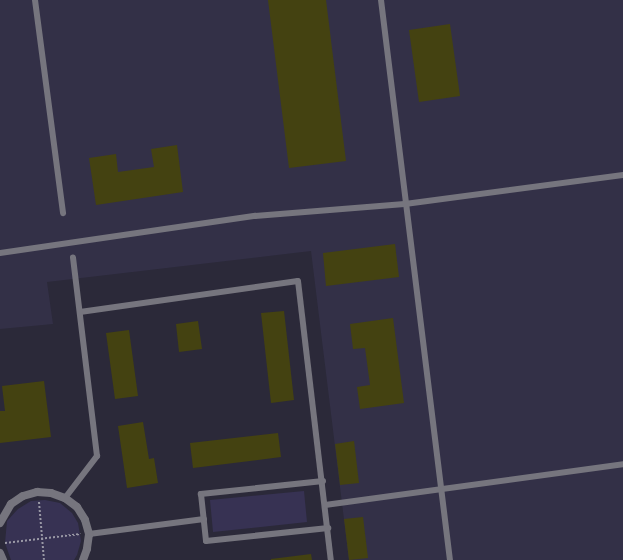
<!DOCTYPE html>
<html>
<head>
<meta charset="utf-8">
<style>
  body { margin:0 }
  #map { position:relative; width:623px; height:560px; overflow:hidden; background:#2b2939; font-family:"PT Sans",sans-serif }
  div>[style] { position:absolute }
  .built>* { inset:0; background:#333047 }
  .green>* { inset:0; background:#373253 }
  .building>* { inset:0; background:#444211 }
  .path>* { height:2px; margin-top:-1px; transform-origin:0; background:repeating-linear-gradient(90deg,#9998a5 0 2px,transparent 0 4px) }
  .service>* { height:6px; margin:-3px; padding:0 3px; transform-origin:3px; border-radius:3px; background:#76757e }
  .tertiary>* { height:8px; margin:-4px; padding:0 4px; transform-origin:4px; border-radius:4px; background:#76757e }
  span { translate:-50% -50%; white-space:nowrap; text-align:center; line-height:1.15; -webkit-text-stroke:4px #13131a; paint-order:stroke }
</style>
</head>
<body>
<div id="map">
  <div class="built">
    <i style="clip-path:polygon(0 0,623px 0,623px 560px,349px 560px,311px 251px,47px 282px,53px 324px,0 329px)"></i>
  </div>
  <div class="green">
    <i style="clip-path:polygon(304px 491px,307px 522px,213px 532px,210px 500px)"></i>
    <i style="clip-path:polygon(45px 500px,60px 503px,72px 513px,78px 523px,81px 541px,77px 555px,74px 560px,11px 560px,5px 543px,7px 521px,18px 509px,31px 501px)"></i>
  </div>
  <div class="building">
    <i style="clip-path:polygon(268px 0,326px 0,346px 161px,289px 168px)"></i>
    <i style="clip-path:polygon(450px 24px,460px 96px,419px 102px,409px 30px)"></i>
    <i style="clip-path:polygon(177px 145px,183px 192px,96px 205px,89px 158px,116px 154px,118px 172px,154px 167px,151px 149px)"></i>
    <i style="clip-path:polygon(395px 244px,399px 277px,326px 286px,323px 253px)"></i>
    <i style="clip-path:polygon(284px 311px,294px 400px,271px 403px,261px 313px)"></i>
    <i style="clip-path:polygon(393px 318px,404px 403px,360px 409px,357px 387px,370px 385px,365px 348px,353px 349px,350px 324px)"></i>
    <i style="clip-path:polygon(198px 321px,202px 349px,179px 352px,176px 324px)"></i>
    <i style="clip-path:polygon(129px 330px,138px 396px,115px 399px,106px 333px)"></i>
    <i style="clip-path:polygon(44px 381px,51px 437px,0 443px,0 411px,5px 411px,2px 386px)"></i>
    <i style="clip-path:polygon(143px 422px,149px 459px,154px 458px,158px 483px,127px 488px,118px 426px)"></i>
    <i style="clip-path:polygon(278px 433px,281px 457px,193px 468px,190px 443px)"></i>
    <i style="clip-path:polygon(354px 441px,359px 483px,340px 485px,335px 444px)"></i>
    <i style="clip-path:polygon(363px 517px,368px 558px,349px 560px,344px 519px)"></i>
    <i style="clip-path:polygon(311px 554px,312px 560px,271px 560px,271px 559px)"></i>
  </div>
  <div class="path">
    <i style="left:39px;top:502px;width:58px;rotate:85.1deg"></i>
    <i style="left:5px;top:543px;width:76px;rotate:-6.8deg"></i>
  </div>
  <div class="service">
    <i style="left:35px;top:0;width:215px;rotate:82.5deg"></i>
    <i style="left:381px;top:0;width:564px;rotate:82.98deg"></i>
    <i style="left:0;top:253px;width:258px;rotate:-8.3deg"></i>
    <i style="left:255px;top:216px;width:150px;rotate:-4.6deg"></i>
    <i style="left:405px;top:204px;width:220px;rotate:-7.6deg"></i>
    <i style="left:80px;top:312px;width:220px;rotate:-8.1deg"></i>
    <i style="left:298px;top:281px;width:281px;rotate:83.3deg"></i>
    <i style="left:323px;top:481px;width:123px;rotate:173.9deg"></i>
    <i style="left:201px;top:494px;width:47px;rotate:83.9deg"></i>
    <i style="left:206px;top:541px;width:123px;rotate:-6.1deg"></i>
    <i style="left:65px;top:498px;width:53px;rotate:-52.7deg"></i>
    <i style="left:97px;top:456px;width:200px;rotate:-96.9deg"></i>
    <i style="left:325px;top:505px;width:301px;rotate:-7.8deg"></i>
    <i style="left:89px;top:534px;width:116px;rotate:-7.4deg"></i>
  </div>
  <div class="tertiary">
    <i style="left:0;top:523px;width:22px;rotate:-60deg"></i>
    <i style="left:11px;top:504px;width:14px;rotate:-34deg"></i>
    <i style="left:23px;top:496px;width:15px;rotate:-16deg"></i>
    <i style="left:37px;top:492px;width:14px;rotate:4deg"></i>
    <i style="left:51px;top:493px;width:15px;rotate:20deg"></i>
    <i style="left:65px;top:498px;width:15px;rotate:37deg"></i>
    <i style="left:77px;top:507px;width:15px;rotate:58deg"></i>
    <i style="left:85px;top:520px;width:15px;rotate:74deg"></i>
    <i style="left:89px;top:534px;width:15px;rotate:98deg"></i>
    <i style="left:87px;top:549px;width:12px;rotate:110deg"></i>
    <i style="left:0;top:553px;width:8px;rotate:67deg"></i>
  </div>
</div>
</body>
</html>
